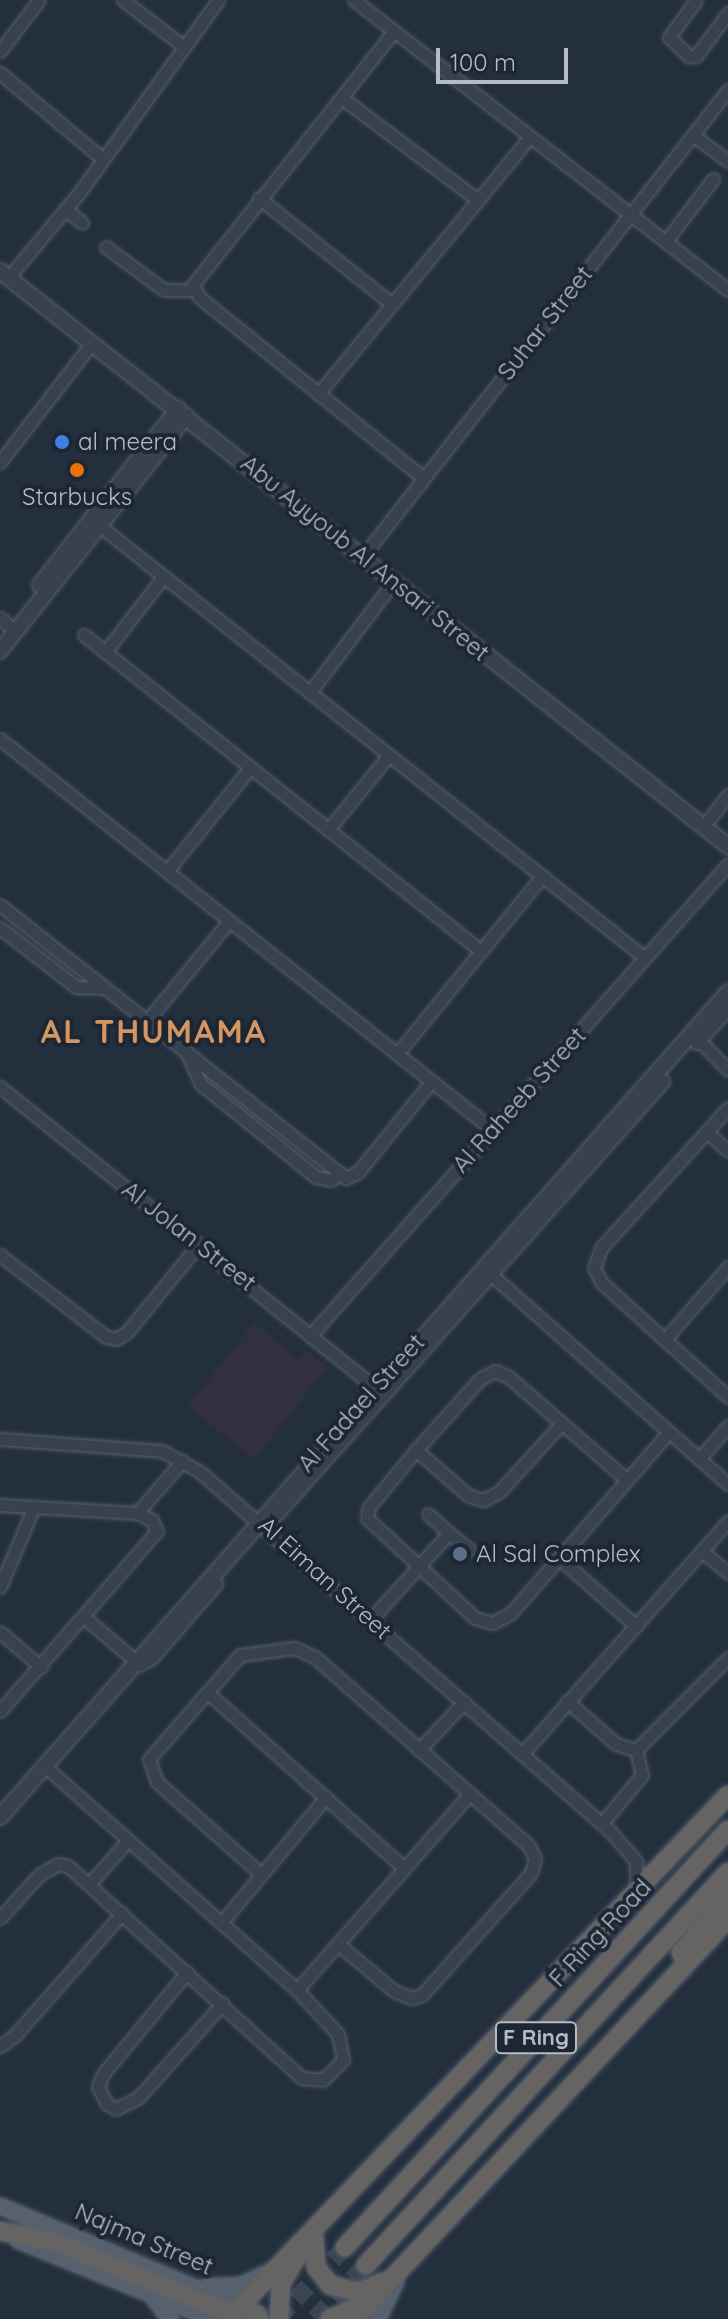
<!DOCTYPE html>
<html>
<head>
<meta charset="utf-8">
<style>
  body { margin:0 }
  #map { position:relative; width:728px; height:2319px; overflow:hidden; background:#242f3e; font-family:Quicksand,sans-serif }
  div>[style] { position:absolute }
  .medical>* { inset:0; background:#32303f }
  .trunk-tunnel>* { height:18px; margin-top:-9px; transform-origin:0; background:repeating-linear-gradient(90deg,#3a4453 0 18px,transparent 0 27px) }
  .roads { filter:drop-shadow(0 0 2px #565f6c) drop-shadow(0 0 2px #565f6c) }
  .minor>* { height:11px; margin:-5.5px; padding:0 5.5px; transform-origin:5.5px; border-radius:5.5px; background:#38414e }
  .tertiary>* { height:14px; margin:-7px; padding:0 7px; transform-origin:7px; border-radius:7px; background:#38414e }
  .primary>* { height:16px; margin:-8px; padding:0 8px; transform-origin:8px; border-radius:8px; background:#56606e }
  .trunk>* { height:18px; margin:-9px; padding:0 9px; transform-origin:9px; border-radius:9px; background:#656462 }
  .dots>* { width:22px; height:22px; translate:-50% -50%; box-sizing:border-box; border:4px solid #1d2633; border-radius:50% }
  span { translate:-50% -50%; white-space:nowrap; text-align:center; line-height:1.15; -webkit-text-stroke:8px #1d2633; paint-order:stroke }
  .shield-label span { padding:2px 6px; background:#1d2633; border:2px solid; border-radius:6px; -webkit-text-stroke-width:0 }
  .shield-label { font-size:22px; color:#b4bcc9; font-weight:700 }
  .street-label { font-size:24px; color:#b4bcc9 }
  .poi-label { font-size:24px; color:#b4bcc9 }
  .left { translate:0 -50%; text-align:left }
  .district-label { font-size:32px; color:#d59563; font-weight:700; letter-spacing:2px }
  .scale { position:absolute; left:436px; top:48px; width:132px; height:36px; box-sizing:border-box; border:4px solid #b4bcc9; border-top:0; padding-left:10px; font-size:24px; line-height:28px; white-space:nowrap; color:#b4bcc9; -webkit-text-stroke:6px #1d2633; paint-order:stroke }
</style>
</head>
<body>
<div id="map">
  <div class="medical">
    <i style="clip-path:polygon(254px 1323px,298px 1360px,307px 1350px,328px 1367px,254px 1459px,188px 1406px)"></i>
  </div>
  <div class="trunk-tunnel">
    <i style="left:277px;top:2319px;width:99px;rotate:-46.6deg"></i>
    <i style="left:315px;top:2319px;width:74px;rotate:-46.6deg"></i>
  </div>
  <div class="roads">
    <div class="minor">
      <i style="left:123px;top:0;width:77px;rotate:37.6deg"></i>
      <i style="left:354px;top:0;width:473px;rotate:37.8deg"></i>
      <i style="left:696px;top:0;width:46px;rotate:126.1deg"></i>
      <i style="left:669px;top:37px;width:28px;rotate:44deg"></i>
      <i style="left:689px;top:56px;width:7px"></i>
      <i style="left:696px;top:56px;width:54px;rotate:-53.3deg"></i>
      <i style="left:394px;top:31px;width:324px;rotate:128.4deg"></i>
      <i style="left:193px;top:285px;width:13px;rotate:63deg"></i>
      <i style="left:199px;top:297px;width:288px;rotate:38.9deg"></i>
      <i style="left:0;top:51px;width:64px;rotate:-52.6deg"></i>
      <i style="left:0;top:73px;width:134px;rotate:39.9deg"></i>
      <i style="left:342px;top:98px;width:170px;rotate:36.9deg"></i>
      <i style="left:694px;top:136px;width:42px;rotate:36.3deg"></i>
      <i style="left:259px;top:198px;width:170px;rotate:38.6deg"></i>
      <i style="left:65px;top:209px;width:22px;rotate:39deg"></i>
      <i style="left:666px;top:241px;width:78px;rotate:-52.8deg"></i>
      <i style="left:106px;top:247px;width:72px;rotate:36.6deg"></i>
      <i style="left:164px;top:290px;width:29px"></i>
      <i style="left:8px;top:278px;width:111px;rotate:-50.1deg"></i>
      <i style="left:79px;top:193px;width:238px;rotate:-54.2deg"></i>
      <i style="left:318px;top:394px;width:332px;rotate:-50.5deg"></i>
      <i style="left:0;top:462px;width:150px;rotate:-52.3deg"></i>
      <i style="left:95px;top:522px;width:702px;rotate:38.4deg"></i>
      <i style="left:363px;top:556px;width:592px;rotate:-51.93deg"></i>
      <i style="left:0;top:618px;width:20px;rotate:41deg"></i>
      <i style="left:84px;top:635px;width:507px;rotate:38.52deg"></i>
      <i style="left:105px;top:652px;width:96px;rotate:-52.2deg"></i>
      <i style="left:310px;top:692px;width:139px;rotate:-52.9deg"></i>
      <i style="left:0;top:739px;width:629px;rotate:38.42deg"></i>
      <i style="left:703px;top:827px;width:41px;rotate:-52deg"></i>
      <i style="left:328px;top:830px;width:97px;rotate:-50.9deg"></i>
      <i style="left:167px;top:871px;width:132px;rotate:-51.1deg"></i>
      <i style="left:0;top:905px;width:441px;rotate:38.3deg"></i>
      <i style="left:346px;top:1178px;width:13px;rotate:-27deg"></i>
      <i style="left:358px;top:1172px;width:116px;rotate:-51deg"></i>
      <i style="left:0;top:928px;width:96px;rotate:37.8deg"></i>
      <i style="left:76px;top:987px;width:29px;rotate:2deg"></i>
      <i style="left:147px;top:1021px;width:129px;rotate:-50.6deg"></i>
      <i style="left:696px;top:1037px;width:46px;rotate:45.9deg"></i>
      <i style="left:186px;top:1051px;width:36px;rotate:66deg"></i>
      <i style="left:201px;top:1084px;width:148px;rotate:39deg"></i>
      <i style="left:316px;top:1177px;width:15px;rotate:11deg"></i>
      <i style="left:331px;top:1180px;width:10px;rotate:-37deg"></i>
      <i style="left:397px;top:1054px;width:230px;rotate:-50.8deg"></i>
      <i style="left:0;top:1087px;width:480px;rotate:38.7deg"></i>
      <i style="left:728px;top:1108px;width:189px;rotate:132.2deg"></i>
      <i style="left:601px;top:1248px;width:21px;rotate:109deg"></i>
      <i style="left:594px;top:1268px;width:17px;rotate:62deg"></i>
      <i style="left:602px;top:1283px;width:170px;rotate:42.1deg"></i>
      <i style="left:707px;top:1132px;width:28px;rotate:42deg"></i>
      <i style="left:0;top:1255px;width:134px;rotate:37.7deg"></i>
      <i style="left:106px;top:1337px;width:10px;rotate:11deg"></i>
      <i style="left:116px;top:1339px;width:13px;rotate:-32deg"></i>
      <i style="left:127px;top:1332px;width:114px;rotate:-50.7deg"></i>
      <i style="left:486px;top:1270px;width:323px;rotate:41.5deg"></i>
      <i style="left:310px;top:1336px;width:630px;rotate:-48.47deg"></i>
      <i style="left:666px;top:1338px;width:94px;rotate:-48.9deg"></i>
      <i style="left:0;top:1439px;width:162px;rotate:4.2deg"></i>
      <i style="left:162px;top:1451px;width:43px;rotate:28.9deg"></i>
      <i style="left:200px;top:1472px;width:544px;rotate:41.2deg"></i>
      <i style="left:609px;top:1830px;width:41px;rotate:48.9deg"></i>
      <i style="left:636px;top:1861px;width:28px;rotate:90deg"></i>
      <i style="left:416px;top:1450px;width:70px;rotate:41deg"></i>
      <i style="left:469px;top:1496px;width:15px;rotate:16deg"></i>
      <i style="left:483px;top:1500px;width:18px;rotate:-27deg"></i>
      <i style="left:499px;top:1492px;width:92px;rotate:-47.6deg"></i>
      <i style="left:699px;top:1459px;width:44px;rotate:-48.7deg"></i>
      <i style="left:627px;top:1480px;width:157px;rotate:-138.9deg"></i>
      <i style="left:509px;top:1377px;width:15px;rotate:-157deg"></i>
      <i style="left:495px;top:1371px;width:17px;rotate:152deg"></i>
      <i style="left:480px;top:1379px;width:96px;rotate:132deg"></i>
      <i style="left:416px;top:1450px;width:74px;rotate:129.5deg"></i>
      <i style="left:369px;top:1507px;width:11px;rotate:100deg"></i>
      <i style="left:367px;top:1518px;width:147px;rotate:42.8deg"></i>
      <i style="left:475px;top:1618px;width:18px;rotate:16deg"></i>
      <i style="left:492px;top:1623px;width:20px;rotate:-27deg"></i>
      <i style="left:510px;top:1614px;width:74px;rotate:-48.8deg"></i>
      <i style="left:559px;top:1558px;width:103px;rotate:-48.9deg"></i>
      <i style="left:627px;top:1480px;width:62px;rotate:-48.9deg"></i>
      <i style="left:0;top:1505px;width:137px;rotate:3.3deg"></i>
      <i style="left:137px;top:1513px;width:17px;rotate:25deg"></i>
      <i style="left:152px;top:1520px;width:12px;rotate:66deg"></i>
      <i style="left:157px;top:1531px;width:239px;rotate:131.1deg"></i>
      <i style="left:137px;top:1513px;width:69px;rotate:-49.1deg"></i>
      <i style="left:449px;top:1533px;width:26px;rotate:39deg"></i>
      <i style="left:702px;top:1551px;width:34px;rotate:40deg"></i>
      <i style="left:559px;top:1558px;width:103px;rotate:41.4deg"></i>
      <i style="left:0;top:1587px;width:87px;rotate:-67deg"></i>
      <i style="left:85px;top:1618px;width:71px;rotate:40.4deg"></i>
      <i style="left:371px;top:1619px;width:116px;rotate:-47.8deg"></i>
      <i style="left:449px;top:1533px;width:28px;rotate:-138deg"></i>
      <i style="left:0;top:1632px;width:54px;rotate:40.5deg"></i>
      <i style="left:207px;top:1692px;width:264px;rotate:41.8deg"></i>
      <i style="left:567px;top:1701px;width:65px;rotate:41.3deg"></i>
      <i style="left:616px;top:1744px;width:21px;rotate:17deg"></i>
      <i style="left:636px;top:1750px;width:130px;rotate:-45deg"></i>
      <i style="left:419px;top:1750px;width:66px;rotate:-46.8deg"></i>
      <i style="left:522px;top:1754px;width:311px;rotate:-48.5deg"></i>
      <i style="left:602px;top:1823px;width:62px;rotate:-50.2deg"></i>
      <i style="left:642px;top:1775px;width:26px;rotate:-103deg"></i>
      <i style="left:261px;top:1874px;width:139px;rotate:-138.5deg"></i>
      <i style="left:157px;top:1782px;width:24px;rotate:-109deg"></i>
      <i style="left:149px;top:1759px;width:138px;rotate:-48.8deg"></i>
      <i style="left:240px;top:1655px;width:55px;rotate:-7.3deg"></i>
      <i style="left:295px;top:1648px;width:23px;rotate:25deg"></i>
      <i style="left:316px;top:1658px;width:284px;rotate:41.4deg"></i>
      <i style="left:529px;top:1846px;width:14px;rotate:65deg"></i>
      <i style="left:535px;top:1859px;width:15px;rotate:106deg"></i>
      <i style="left:531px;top:1873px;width:164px;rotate:131.8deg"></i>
      <i style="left:422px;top:1995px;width:10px;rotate:163deg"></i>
      <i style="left:412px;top:1998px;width:19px;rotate:-159deg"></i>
      <i style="left:394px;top:1991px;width:73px;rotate:-140deg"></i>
      <i style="left:90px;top:1883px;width:57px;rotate:-48.5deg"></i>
      <i style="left:0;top:1918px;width:58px;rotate:-47.8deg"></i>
      <i style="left:39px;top:1875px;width:22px;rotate:-30deg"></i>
      <i style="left:58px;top:1864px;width:10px;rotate:11deg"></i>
      <i style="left:68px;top:1866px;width:316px;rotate:42.2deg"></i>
      <i style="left:302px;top:2078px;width:21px;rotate:5deg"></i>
      <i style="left:323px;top:2080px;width:28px;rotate:-45deg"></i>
      <i style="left:343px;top:2060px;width:26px;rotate:-101deg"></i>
      <i style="left:338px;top:2034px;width:60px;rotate:-133deg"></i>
      <i style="left:297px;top:1990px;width:337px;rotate:-138.4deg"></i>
      <i style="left:221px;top:1923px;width:164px;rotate:-50.2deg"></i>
      <i style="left:187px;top:1972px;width:132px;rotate:129.5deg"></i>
      <i style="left:103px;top:2074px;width:14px;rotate:111deg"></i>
      <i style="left:98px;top:2087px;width:19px;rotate:62deg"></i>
      <i style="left:107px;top:2104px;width:10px;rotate:29deg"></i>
      <i style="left:116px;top:2109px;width:25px;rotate:-27deg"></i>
      <i style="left:138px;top:2098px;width:127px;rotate:-48.2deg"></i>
      <i style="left:297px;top:1990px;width:261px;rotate:-48.6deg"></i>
      <i style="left:0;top:2046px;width:19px;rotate:-36deg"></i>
      <i style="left:15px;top:2035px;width:162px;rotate:-48.7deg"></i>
    </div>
    <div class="tertiary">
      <i style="left:0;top:271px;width:928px;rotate:38.3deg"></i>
      <i style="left:40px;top:585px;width:224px;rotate:-51.9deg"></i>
      <i style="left:0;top:651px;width:300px;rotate:-51.6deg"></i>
      <i style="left:697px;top:1042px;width:47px;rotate:-48.5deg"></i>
      <i style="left:265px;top:1526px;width:596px;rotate:-48.2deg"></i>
      <i style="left:139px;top:1664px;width:13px;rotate:-27deg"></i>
      <i style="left:151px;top:1658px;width:98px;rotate:-49.1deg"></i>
      <i style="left:0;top:1817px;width:1100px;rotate:-48.57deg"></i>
    </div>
    <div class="primary">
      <i style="left:0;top:2206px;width:273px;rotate:22.8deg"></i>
      <i style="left:18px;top:2240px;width:210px;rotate:22.1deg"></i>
      <i style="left:207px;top:2287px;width:33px;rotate:-2deg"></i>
      <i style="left:240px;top:2286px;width:31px;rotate:-25deg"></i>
      <i style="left:153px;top:2297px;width:28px;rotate:52deg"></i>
      <i style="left:378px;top:2319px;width:42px;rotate:-64.7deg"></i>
    </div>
    <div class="trunk">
      <i style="left:681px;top:1953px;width:73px;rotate:-50deg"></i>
      <i style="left:0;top:2231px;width:56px;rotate:11.3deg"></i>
      <i style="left:55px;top:2242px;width:201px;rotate:22.2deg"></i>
      <i style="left:314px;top:2237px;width:30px;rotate:86deg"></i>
      <i style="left:316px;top:2267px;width:23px;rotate:52deg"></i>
      <i style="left:330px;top:2285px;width:30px;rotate:14deg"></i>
      <i style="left:359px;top:2292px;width:26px;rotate:-23deg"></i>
      <i style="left:345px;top:2247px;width:566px;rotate:-47.43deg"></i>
      <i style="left:366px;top:2265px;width:534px;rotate:-47.35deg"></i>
      <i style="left:257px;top:2314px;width:5px;rotate:68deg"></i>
      <i style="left:228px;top:2319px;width:724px;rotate:-46.34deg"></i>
      <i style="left:279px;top:2319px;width:35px;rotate:-87deg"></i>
      <i style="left:281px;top:2284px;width:34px;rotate:-60deg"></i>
      <i style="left:330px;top:2319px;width:37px;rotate:-24deg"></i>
      <i style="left:354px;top:2319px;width:548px;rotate:-46.92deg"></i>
    </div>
  </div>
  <div class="dots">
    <i style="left:62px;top:442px;background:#3f7fe0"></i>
    <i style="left:77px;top:470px;background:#e8710a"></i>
    <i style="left:460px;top:1554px;background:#5c6f8a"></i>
  </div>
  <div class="shield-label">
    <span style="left:536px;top:2038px">F Ring</span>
  </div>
  <div class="street-label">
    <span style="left:545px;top:323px;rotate:-52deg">Suhar Street</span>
    <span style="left:365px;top:558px;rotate:39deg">Abu Ayyoub Al Ansari Street</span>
    <span style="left:519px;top:1100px;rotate:-48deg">Al Raheeb Street</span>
    <span style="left:189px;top:1236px;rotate:38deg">Al Jolan Street</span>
    <span style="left:361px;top:1403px;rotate:-48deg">Al Fadael Street</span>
    <span style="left:325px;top:1578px;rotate:42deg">Al Eiman Street</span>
    <span style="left:600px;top:1933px;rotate:-47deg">F Ring Road</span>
    <span style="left:144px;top:2239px;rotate:23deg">Najma Street</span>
  </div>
  <div class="poi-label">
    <span class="left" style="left:78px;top:442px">al meera</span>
    <span style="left:77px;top:497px">Starbucks</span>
    <span class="left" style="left:476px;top:1554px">Al Sal Complex</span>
  </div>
  <div class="district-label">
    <span style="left:154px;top:1031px">AL THUMAMA</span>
  </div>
  <div class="scale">100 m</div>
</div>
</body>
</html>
